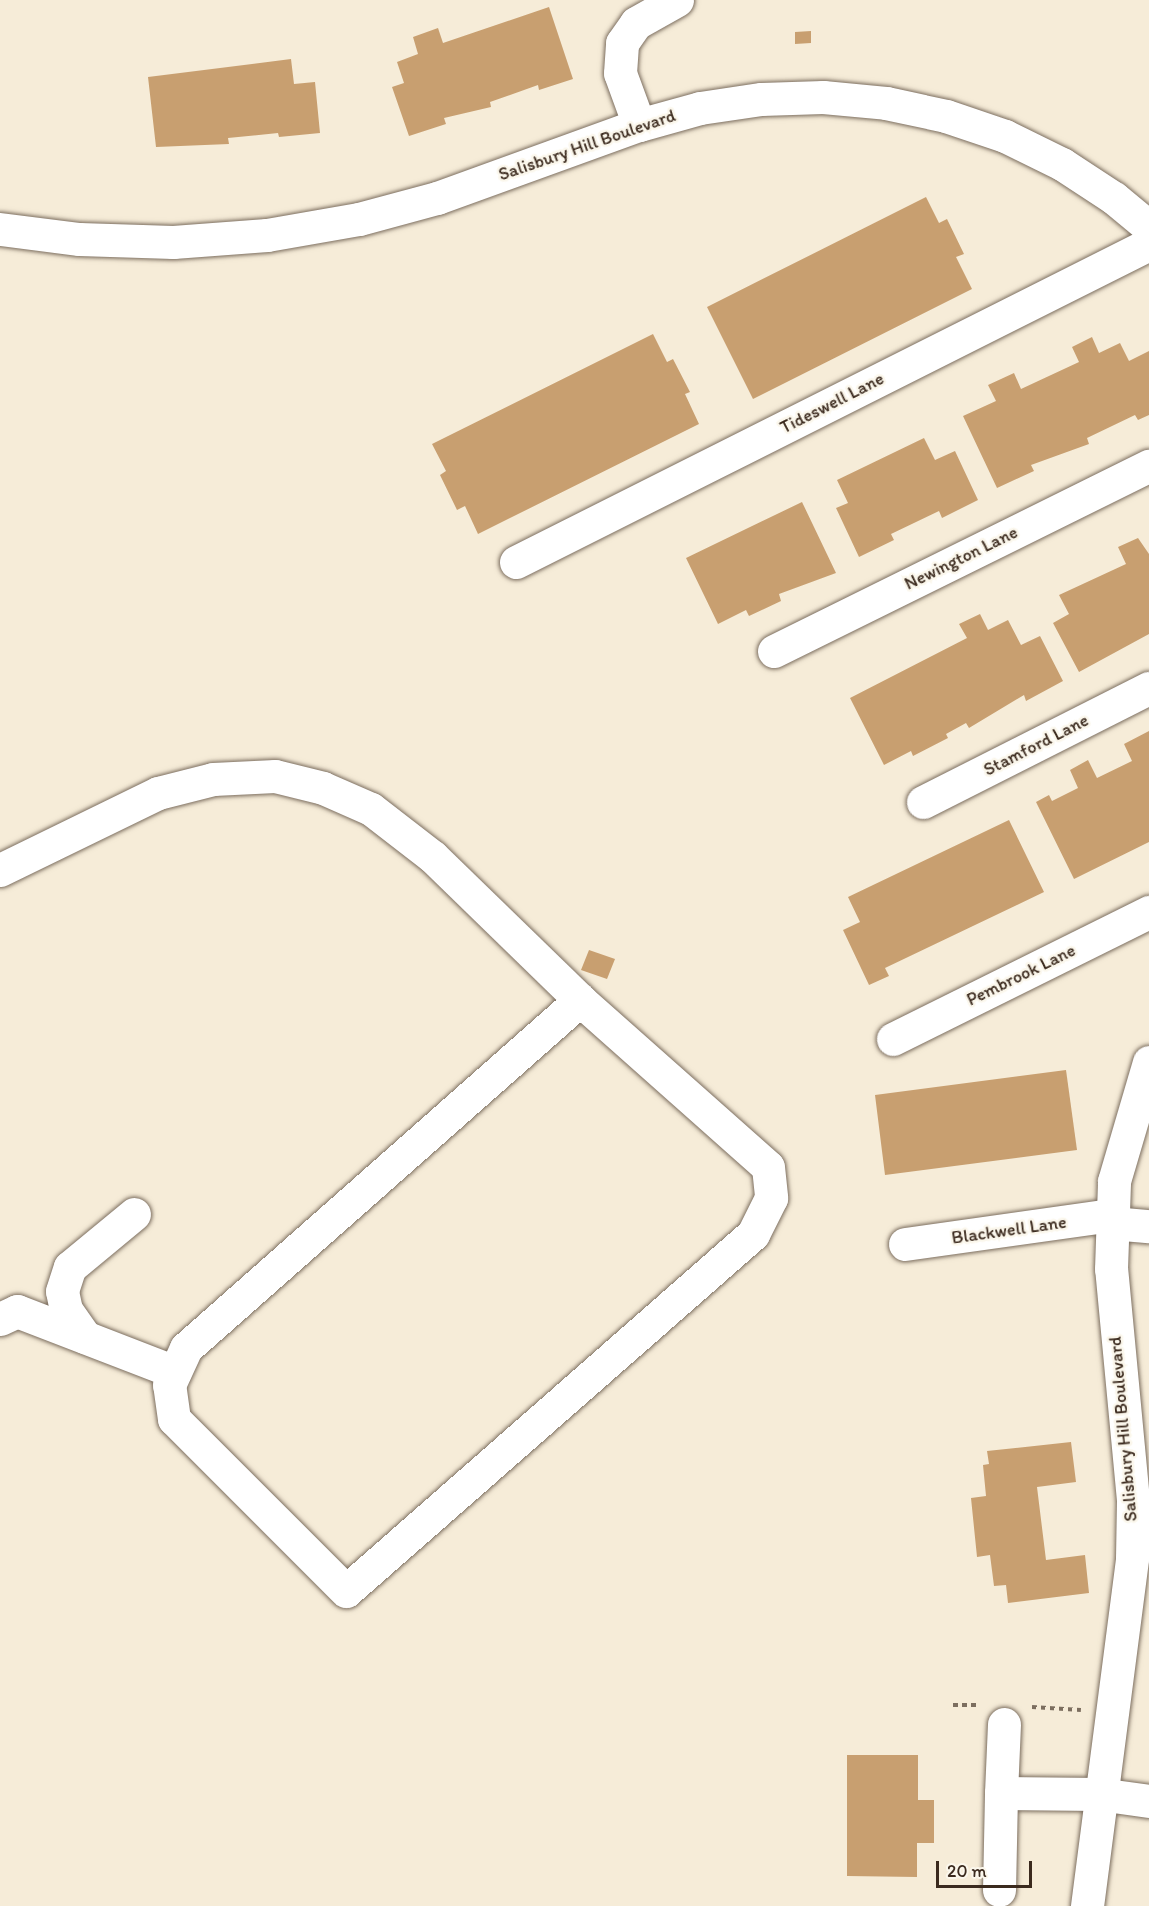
<!DOCTYPE html>
<html>
<head>
<meta charset="utf-8">
<style>
  body { margin:0 }
  #map { position:relative; width:1149px; height:1906px; overflow:hidden; background:#f6ecd8; font-family:Itim,sans-serif }
  div>[style] { position:absolute }
  .building>* { inset:0; background:#c89f70 }
  .path>* { height:4px; margin-top:-2px; transform-origin:0; background:repeating-linear-gradient(90deg,#7c6e5f 0 4.5px,transparent 0 9px) }
  .roads { filter:drop-shadow(0 0 2px #7c6e5f) drop-shadow(0 0 2px #7c6e5f) }
  .minor>* { height:33px; margin:-16.5px; padding:0 16.5px; transform-origin:16.5px; border-radius:16.5px; background:#fff }
  span { translate:-50% -50%; white-space:nowrap; text-align:center; line-height:1.15; -webkit-text-stroke:5px #fbf7ec; paint-order:stroke }
  .street-label { font-size:18px; color:#3b2a1e }
  .scale { position:absolute; left:936px; top:1861px; width:96px; height:27px; box-sizing:border-box; border:3px solid #3b2a1e; border-top:0; padding-left:8px; font-size:18px; line-height:21px; white-space:nowrap; color:#3b2a1e; -webkit-text-stroke:4px #fbf7ec; paint-order:stroke }
</style>
</head>
<body>
<div id="map">
  <div class="building">
    <i style="clip-path:polygon(549px 7px,573px 79px,539px 90px,538px 85px,490px 102px,491px 107px,444px 118px,446px 124px,409px 136px,392px 87px,404px 83px,397px 62px,418px 54px,413px 37px,438px 28px,443px 43px)"></i>
    <i style="clip-path:polygon(811px 31px,811px 43px,795px 44px,795px 32px)"></i>
    <i style="clip-path:polygon(291px 59px,294px 84px,315px 82px,320px 133px,279px 137px,278px 133px,228px 138px,229px 144px,156px 147px,148px 77px)"></i>
    <i style="clip-path:polygon(926px 197px,939px 223px,947px 219px,964px 254px,956px 257px,972px 289px,753px 399px,707px 307px)"></i>
    <i style="clip-path:polygon(653px 334px,667px 362px,673px 359px,690px 392px,685px 394px,699px 424px,478px 534px,465px 506px,457px 510px,440px 475px,446px 471px,432px 444px)"></i>
    <i style="clip-path:polygon(1092px 337px,1099px 353px,1120px 343px,1129px 361px,1149px 351px,1149px 415px,1138px 420px,1135px 415px,1087px 438px,1089px 444px,1031px 465px,1034px 471px,997px 488px,963px 416px,996px 401px,988px 385px,1014px 373px,1021px 389px,1079px 362px,1072px 347px)"></i>
    <i style="clip-path:polygon(924px 438px,935px 460px,955px 451px,978px 500px,942px 518px,939px 511px,891px 534px,894px 540px,859px 557px,836px 508px,848px 503px,837px 480px)"></i>
    <i style="clip-path:polygon(802px 502px,836px 573px,779px 594px,781px 601px,749px 616px,746px 610px,718px 624px,686px 558px)"></i>
    <i style="clip-path:polygon(1138px 538px,1149px 554px,1149px 634px,1079px 672px,1053px 623px,1069px 614px,1059px 595px,1126px 564px,1118px 547px)"></i>
    <i style="clip-path:polygon(980px 614px,988px 630px,1008px 620px,1021px 645px,1040px 636px,1063px 681px,1026px 701px,1024px 695px,969px 728px,966px 723px,946px 734px,948px 738px,913px 756px,911px 751px,884px 765px,850px 698px,967px 638px,959px 624px)"></i>
    <i style="clip-path:polygon(1149px 731px,1149px 842px,1074px 879px,1036px 802px,1049px 795px,1052px 801px,1078px 788px,1070px 770px,1088px 760px,1097px 778px,1132px 761px,1124px 744px)"></i>
    <i style="clip-path:polygon(1009px 820px,1044px 892px,885px 968px,889px 976px,869px 985px,843px 930px,860px 922px,848px 897px)"></i>
    <i style="clip-path:polygon(589px 950px,615px 959px,607px 979px,581px 970px)"></i>
    <i style="clip-path:polygon(1066px 1070px,1077px 1150px,885px 1175px,875px 1095px)"></i>
    <i style="clip-path:polygon(1071px 1442px,1076px 1482px,1037px 1487px,1046px 1560px,1085px 1555px,1089px 1593px,1008px 1603px,1006px 1585px,994px 1586px,990px 1555px,977px 1557px,971px 1498px,986px 1496px,983px 1465px,989px 1464px,987px 1451px)"></i>
    <i style="clip-path:polygon(847px 1755px,918px 1755px,918px 1800px,934px 1800px,934px 1843px,917px 1843px,917px 1877px,847px 1876px)"></i>
  </div>
  <div class="path">
    <i style="left:953px;top:1705px;width:27px"></i>
    <i style="left:1032px;top:1707px;width:49px;rotate:3.5deg"></i>
  </div>
  <div class="roads">
    <div class="minor">
      <i style="left:639px;top:125px;width:55px;rotate:-110.1deg"></i>
      <i style="left:620px;top:73px;width:30px;rotate:-86deg"></i>
      <i style="left:622px;top:43px;width:24px;rotate:-55deg"></i>
      <i style="left:636px;top:23px;width:47px;rotate:-29.3deg"></i>
      <i style="left:0;top:229px;width:80px;rotate:7.2deg"></i>
      <i style="left:79px;top:239px;width:94px;rotate:1.8deg"></i>
      <i style="left:173px;top:242px;width:94px;rotate:-4.3deg"></i>
      <i style="left:267px;top:235px;width:93px;rotate:-9.9deg"></i>
      <i style="left:359px;top:219px;width:81px;rotate:-15.1deg"></i>
      <i style="left:437px;top:198px;width:215px;rotate:-19.9deg"></i>
      <i style="left:639px;top:125px;width:63px;rotate:-15.6deg"></i>
      <i style="left:700px;top:108px;width:62px;rotate:-8.4deg"></i>
      <i style="left:761px;top:99px;width:62px;rotate:-1.8deg"></i>
      <i style="left:823px;top:97px;width:63px;rotate:5.4deg"></i>
      <i style="left:886px;top:103px;width:61px;rotate:12.2deg"></i>
      <i style="left:946px;top:116px;width:62px;rotate:18.7deg"></i>
      <i style="left:1005px;top:136px;width:64px;rotate:26.2deg"></i>
      <i style="left:1062px;top:164px;width:62px;rotate:33.2deg"></i>
      <i style="left:1114px;top:198px;width:45px;rotate:39.6deg"></i>
      <i style="left:516px;top:562px;width:708px;rotate:-26.67deg"></i>
      <i style="left:774px;top:651px;width:418px;rotate:-26.3deg"></i>
      <i style="left:923px;top:802px;width:253px;rotate:-26.8deg"></i>
      <i style="left:0;top:870px;width:176px;rotate:-26deg"></i>
      <i style="left:158px;top:793px;width:57px;rotate:-14.3deg"></i>
      <i style="left:213px;top:779px;width:62px;rotate:-2.8deg"></i>
      <i style="left:275px;top:776px;width:49px;rotate:14deg"></i>
      <i style="left:323px;top:788px;width:52px;rotate:23.6deg"></i>
      <i style="left:371px;top:809px;width:78px;rotate:37.7deg"></i>
      <i style="left:433px;top:857px;width:205px;rotate:44.2deg"></i>
      <i style="left:580px;top:1000px;width:251px;rotate:41.6deg"></i>
      <i style="left:768px;top:1167px;width:31px;rotate:84deg"></i>
      <i style="left:771px;top:1198px;width:40px;rotate:116.6deg"></i>
      <i style="left:753px;top:1234px;width:541px;rotate:138.74deg"></i>
      <i style="left:346px;top:1591px;width:243px;rotate:-135deg"></i>
      <i style="left:174px;top:1419px;width:34px;rotate:-98deg"></i>
      <i style="left:169px;top:1385px;width:41px;rotate:-65.3deg"></i>
      <i style="left:186px;top:1348px;width:526px;rotate:-41.45deg"></i>
      <i style="left:893px;top:1039px;width:286px;rotate:-26.4deg"></i>
      <i style="left:1112px;top:1223px;width:37px;rotate:5deg"></i>
      <i style="left:905px;top:1244px;width:209px;rotate:-8deg"></i>
      <i style="left:0;top:1319px;width:19px;rotate:-25deg"></i>
      <i style="left:17px;top:1311px;width:169px;rotate:21.1deg"></i>
      <i style="left:85px;top:1337px;width:33px;rotate:-125deg"></i>
      <i style="left:66px;top:1310px;width:19px;rotate:-102deg"></i>
      <i style="left:62px;top:1291px;width:25px;rotate:-72deg"></i>
      <i style="left:70px;top:1267px;width:83px;rotate:-39.6deg"></i>
      <i style="left:1001px;top:1793px;width:69px;rotate:-87.5deg"></i>
      <i style="left:999px;top:1890px;width:97px;rotate:-88.8deg"></i>
      <i style="left:1001px;top:1793px;width:98px;rotate:0.6deg"></i>
      <i style="left:1099px;top:1794px;width:50px;rotate:8deg"></i>
      <i style="left:1087px;top:1906px;width:351px;rotate:-82.6deg"></i>
      <i style="left:1132px;top:1558px;width:58px;rotate:-89deg"></i>
      <i style="left:1133px;top:1500px;width:232px;rotate:-95.4deg"></i>
      <i style="left:1111px;top:1269px;width:88px;rotate:-88deg"></i>
      <i style="left:1114px;top:1181px;width:124px;rotate:-73.6deg"></i>
    </div>
  </div>
  <div class="street-label">
    <span style="left:587px;top:145px;rotate:-19deg">Salisbury Hill Boulevard</span>
    <span style="left:832px;top:403px;rotate:-27deg">Tideswell Lane</span>
    <span style="left:961px;top:558px;rotate:-26deg">Newington Lane</span>
    <span style="left:1036px;top:745px;rotate:-27deg">Stamford Lane</span>
    <span style="left:1021px;top:975px;rotate:-26deg">Pembrook Lane</span>
    <span style="left:1009px;top:1230px;rotate:-8deg">Blackwell Lane</span>
    <span style="left:1123px;top:1429px;rotate:-95deg">Salisbury Hill Boulevard</span>
  </div>
  <div class="scale">20 m</div>
</div>
</body>
</html>
